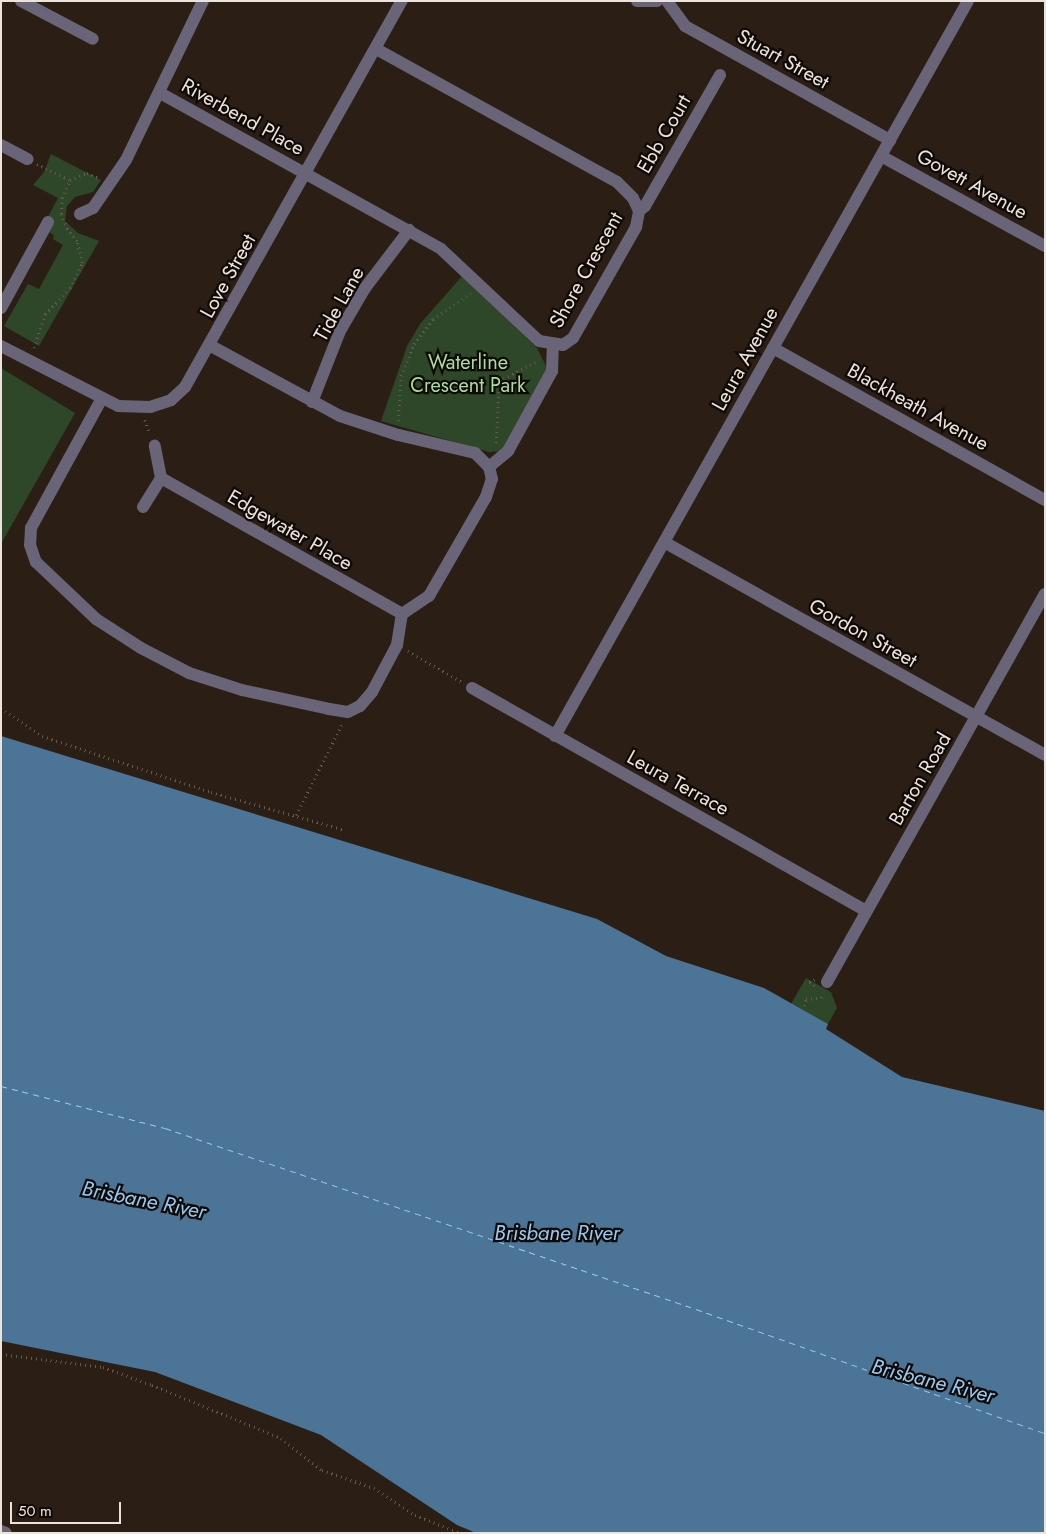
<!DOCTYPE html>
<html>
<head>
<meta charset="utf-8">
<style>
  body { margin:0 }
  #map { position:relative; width:1046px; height:1534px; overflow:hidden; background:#2b1f15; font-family:Jost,sans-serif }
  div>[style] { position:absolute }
  .green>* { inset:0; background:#2d4728 }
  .water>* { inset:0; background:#4c7496 }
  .ferry>* { height:1px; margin-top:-0.5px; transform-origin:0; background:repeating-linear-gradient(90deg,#98c9f4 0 6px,transparent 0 11px) }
  .path>* { height:2.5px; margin-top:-1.25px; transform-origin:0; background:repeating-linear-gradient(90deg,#655a51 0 1px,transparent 0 5px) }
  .minor>* { height:12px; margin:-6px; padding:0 6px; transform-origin:6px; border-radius:6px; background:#696478 }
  span { translate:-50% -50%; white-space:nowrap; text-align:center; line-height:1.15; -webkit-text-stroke:4.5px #0f0a06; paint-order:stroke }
  .street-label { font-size:20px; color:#ece3dd }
  .park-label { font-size:20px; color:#a9dc9e }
  .water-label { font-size:21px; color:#98c9f4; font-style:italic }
  .frame { position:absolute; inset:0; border:2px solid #ece3dd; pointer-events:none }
  .scale { position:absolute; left:10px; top:1502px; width:111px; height:22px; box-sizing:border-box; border:2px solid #ece3dd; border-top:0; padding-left:6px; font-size:15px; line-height:18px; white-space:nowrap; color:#ece3dd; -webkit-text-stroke:4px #0f0a06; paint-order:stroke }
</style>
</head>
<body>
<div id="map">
  <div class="green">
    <i style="clip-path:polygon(51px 154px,101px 180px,93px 192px,75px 197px,67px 206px,65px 221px,78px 233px,99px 241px,39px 346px,4px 326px,28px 284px,39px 289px,63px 245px,53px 239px,54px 235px,42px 228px,58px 198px,33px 185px,44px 172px)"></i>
    <i style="clip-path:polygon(462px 276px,537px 348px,548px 370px,503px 451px,489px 452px,381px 421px,407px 346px,420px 324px)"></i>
    <i style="clip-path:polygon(1px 368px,75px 413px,1px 544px)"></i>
    <i style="clip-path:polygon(806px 978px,831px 992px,837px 1008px,828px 1024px,791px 1004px)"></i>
  </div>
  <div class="water">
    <i style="clip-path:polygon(1px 736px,597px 919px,666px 956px,764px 988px,828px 1024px,826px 1029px,902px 1077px,1045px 1111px,1045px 1533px,476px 1533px,457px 1525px,321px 1435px,155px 1372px,1px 1341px)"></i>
  </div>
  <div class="ferry">
    <i style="left:1px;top:1086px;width:169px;rotate:14.4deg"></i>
    <i style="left:165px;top:1128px;width:561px;rotate:18.82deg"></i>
    <i style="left:696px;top:1309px;width:370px;rotate:19.6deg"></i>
  </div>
  <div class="path">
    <i style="left:37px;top:164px;width:37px;rotate:26deg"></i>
    <i style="left:70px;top:180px;width:18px;rotate:-22deg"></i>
    <i style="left:87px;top:173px;width:13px;rotate:23deg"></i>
    <i style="left:34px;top:348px;width:36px;rotate:-72deg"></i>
    <i style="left:45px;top:314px;width:36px;rotate:-46deg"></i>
    <i style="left:70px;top:288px;width:28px;rotate:-64deg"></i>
    <i style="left:82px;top:263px;width:23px;rotate:-103deg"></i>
    <i style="left:77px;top:241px;width:16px;rotate:-130deg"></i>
    <i style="left:67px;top:229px;width:16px;rotate:-112deg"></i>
    <i style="left:61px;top:214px;width:16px;rotate:-86deg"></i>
    <i style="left:62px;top:198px;width:20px;rotate:-66deg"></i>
    <i style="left:145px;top:420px;width:14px;rotate:69deg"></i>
    <i style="left:398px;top:421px;width:45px;rotate:-86.2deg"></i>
    <i style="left:401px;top:376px;width:35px;rotate:-68deg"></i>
    <i style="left:414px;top:344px;width:31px;rotate:-53deg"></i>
    <i style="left:433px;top:319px;width:46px;rotate:-34.4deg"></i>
    <i style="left:496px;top:443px;width:62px;rotate:-87.2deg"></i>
    <i style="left:499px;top:381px;width:45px;rotate:-27.7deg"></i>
    <i style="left:408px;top:651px;width:62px;rotate:29.9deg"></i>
    <i style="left:1px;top:708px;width:50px;rotate:34.3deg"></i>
    <i style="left:42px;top:736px;width:178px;rotate:18.3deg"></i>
    <i style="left:211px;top:792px;width:139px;rotate:15.8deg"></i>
    <i style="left:296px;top:815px;width:102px;rotate:-63.2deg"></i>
    <i style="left:814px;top:986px;width:6px;rotate:-141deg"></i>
    <i style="left:809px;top:982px;width:8px;rotate:-23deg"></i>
    <i style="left:804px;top:1006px;width:7px;rotate:-74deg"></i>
    <i style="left:806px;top:999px;width:15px;rotate:-4deg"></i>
    <i style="left:821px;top:998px;width:5px;rotate:-68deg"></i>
    <i style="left:1px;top:1354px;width:103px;rotate:7.3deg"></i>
    <i style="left:103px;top:1367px;width:52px;rotate:20.2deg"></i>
    <i style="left:152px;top:1385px;width:139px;rotate:22.3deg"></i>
    <i style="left:281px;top:1438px;width:52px;rotate:38deg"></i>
    <i style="left:322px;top:1470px;width:55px;rotate:19.1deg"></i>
    <i style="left:374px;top:1488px;width:49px;rotate:33.4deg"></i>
    <i style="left:415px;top:1515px;width:48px;rotate:21.8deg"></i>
  </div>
  <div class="minor">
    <i style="left:21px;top:1px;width:81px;rotate:27.8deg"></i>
    <i style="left:637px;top:1px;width:20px"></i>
    <i style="left:667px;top:1px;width:31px;rotate:54deg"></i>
    <i style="left:685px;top:26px;width:235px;rotate:29.1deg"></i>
    <i style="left:160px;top:93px;width:321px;rotate:29deg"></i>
    <i style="left:441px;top:249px;width:134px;rotate:43.2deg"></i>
    <i style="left:539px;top:341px;width:24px;rotate:9deg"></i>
    <i style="left:563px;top:345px;width:12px;rotate:-35deg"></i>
    <i style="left:573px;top:338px;width:128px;rotate:-60.4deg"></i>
    <i style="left:636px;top:227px;width:16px;rotate:-79deg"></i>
    <i style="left:639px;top:211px;width:14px;rotate:-115deg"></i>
    <i style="left:633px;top:198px;width:23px;rotate:-135deg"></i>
    <i style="left:617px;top:182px;width:275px;rotate:-151.1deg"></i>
    <i style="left:1px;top:145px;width:30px;rotate:28deg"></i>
    <i style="left:881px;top:156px;width:187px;rotate:28.8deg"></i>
    <i style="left:639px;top:211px;width:8px;rotate:-40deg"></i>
    <i style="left:645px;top:206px;width:151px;rotate:-60.2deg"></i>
    <i style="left:80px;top:214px;width:14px;rotate:-25deg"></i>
    <i style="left:93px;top:208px;width:58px;rotate:-55.5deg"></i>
    <i style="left:126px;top:160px;width:177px;rotate:-64.2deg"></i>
    <i style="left:1px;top:308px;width:98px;rotate:-61.3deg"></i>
    <i style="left:1px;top:346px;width:131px;rotate:27.1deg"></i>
    <i style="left:118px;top:406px;width:32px;rotate:2deg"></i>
    <i style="left:150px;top:407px;width:22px;rotate:-18deg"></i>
    <i style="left:171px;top:400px;width:19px;rotate:-43deg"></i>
    <i style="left:185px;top:387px;width:443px;rotate:-60.7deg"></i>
    <i style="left:773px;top:348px;width:312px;rotate:29.2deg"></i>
    <i style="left:101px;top:400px;width:146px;rotate:118.7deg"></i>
    <i style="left:31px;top:528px;width:17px;rotate:93deg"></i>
    <i style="left:30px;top:545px;width:18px;rotate:71deg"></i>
    <i style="left:36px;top:562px;width:83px;rotate:43.5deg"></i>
    <i style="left:96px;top:619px;width:54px;rotate:32.8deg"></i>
    <i style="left:141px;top:648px;width:54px;rotate:27.5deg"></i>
    <i style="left:189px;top:673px;width:56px;rotate:17.8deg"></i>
    <i style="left:242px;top:690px;width:89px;rotate:12.3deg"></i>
    <i style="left:329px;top:709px;width:19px;rotate:9deg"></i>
    <i style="left:348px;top:712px;width:13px;rotate:-27deg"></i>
    <i style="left:360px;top:706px;width:18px;rotate:-49deg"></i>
    <i style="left:372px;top:692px;width:53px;rotate:-62deg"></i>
    <i style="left:397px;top:645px;width:31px;rotate:-81deg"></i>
    <i style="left:402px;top:614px;width:32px;rotate:-34deg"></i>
    <i style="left:429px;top:596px;width:114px;rotate:-60.1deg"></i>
    <i style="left:486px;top:497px;width:19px;rotate:-72deg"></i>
    <i style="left:492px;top:479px;width:12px;rotate:-104deg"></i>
    <i style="left:489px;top:467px;width:20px;rotate:-135deg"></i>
    <i style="left:475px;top:453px;width:79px;rotate:-166.8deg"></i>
    <i style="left:398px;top:435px;width:61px;rotate:-161.9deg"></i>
    <i style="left:340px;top:416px;width:147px;rotate:-151.5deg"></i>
    <i style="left:312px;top:402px;width:76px;rotate:-68.5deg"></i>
    <i style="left:340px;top:331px;width:50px;rotate:-59.8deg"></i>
    <i style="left:365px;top:288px;width:73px;rotate:-52.8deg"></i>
    <i style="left:489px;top:467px;width:25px;rotate:-40deg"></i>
    <i style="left:508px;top:451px;width:91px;rotate:-61.2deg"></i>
    <i style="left:552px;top:371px;width:26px;rotate:-88deg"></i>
    <i style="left:161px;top:478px;width:277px;rotate:29.4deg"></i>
    <i style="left:143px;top:507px;width:34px;rotate:-58deg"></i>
    <i style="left:161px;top:478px;width:33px;rotate:-101deg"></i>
    <i style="left:664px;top:542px;width:436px;rotate:29.2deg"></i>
    <i style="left:472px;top:688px;width:453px;rotate:29.5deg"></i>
    <i style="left:555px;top:736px;width:843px;rotate:-60.67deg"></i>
    <i style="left:827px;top:982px;width:445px;rotate:-60.7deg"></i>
    <i style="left:1px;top:1531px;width:5px;rotate:22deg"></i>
  </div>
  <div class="street-label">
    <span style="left:783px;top:59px;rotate:29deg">Stuart Street</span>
    <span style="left:243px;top:117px;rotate:29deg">Riverbend Place</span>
    <span style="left:664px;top:134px;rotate:-60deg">Ebb Court</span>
    <span style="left:972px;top:184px;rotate:29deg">Govett Avenue</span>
    <span style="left:586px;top:270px;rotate:-61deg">Shore Crescent</span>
    <span style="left:228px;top:276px;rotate:-61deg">Love Street</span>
    <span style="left:339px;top:304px;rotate:-61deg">Tide Lane</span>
    <span style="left:745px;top:359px;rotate:-61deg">Leura Avenue</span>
    <span style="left:918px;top:407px;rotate:29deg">Blackheath Avenue</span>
    <span style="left:290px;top:530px;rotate:30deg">Edgewater Place</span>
    <span style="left:863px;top:633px;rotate:29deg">Gordon Street</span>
    <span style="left:920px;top:779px;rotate:-60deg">Barton Road</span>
    <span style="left:678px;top:783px;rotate:29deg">Leura Terrace</span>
  </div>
  <div class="park-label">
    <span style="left:468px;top:374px">Waterline<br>Crescent Park</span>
  </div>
  <div class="water-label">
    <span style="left:144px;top:1200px;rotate:11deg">Brisbane River</span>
    <span style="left:557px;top:1233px">Brisbane River</span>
    <span style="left:933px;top:1381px;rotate:14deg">Brisbane River</span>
  </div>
  <div class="frame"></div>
  <div class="scale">50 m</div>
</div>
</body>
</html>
